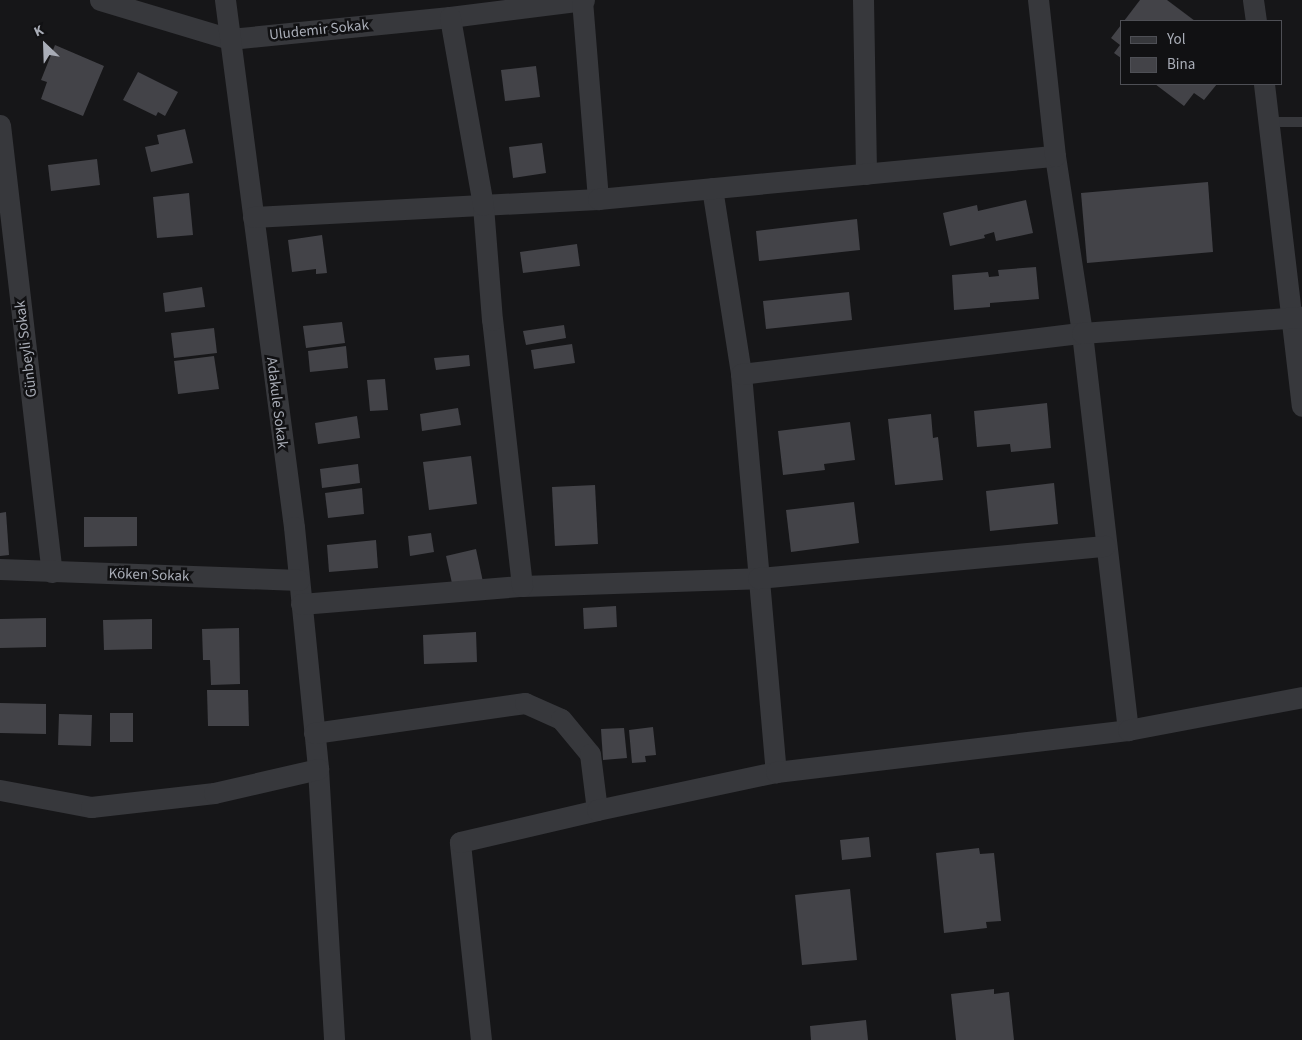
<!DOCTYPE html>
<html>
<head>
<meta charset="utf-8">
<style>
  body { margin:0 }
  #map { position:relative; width:1302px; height:1040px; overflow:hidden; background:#161618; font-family:"Source Sans 3",sans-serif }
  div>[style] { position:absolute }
  .building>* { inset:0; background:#434348 }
  .service>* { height:10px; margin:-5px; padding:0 5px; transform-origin:5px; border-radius:5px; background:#37383c }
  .minor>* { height:21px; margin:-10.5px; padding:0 10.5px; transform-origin:10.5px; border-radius:10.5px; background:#37383c }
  span { translate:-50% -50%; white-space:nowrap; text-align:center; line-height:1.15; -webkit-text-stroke:5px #111113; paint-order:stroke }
  .street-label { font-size:15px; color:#a9adb7 }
  .legend { position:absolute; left:1120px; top:20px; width:162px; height:65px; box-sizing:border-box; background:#111113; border:1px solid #4e4f55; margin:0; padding:6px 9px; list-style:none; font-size:15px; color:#a9adb7 }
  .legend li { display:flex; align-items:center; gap:10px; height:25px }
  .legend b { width:25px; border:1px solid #4e4f55 }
  .north { position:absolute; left:20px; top:20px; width:50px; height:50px; -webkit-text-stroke:4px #111113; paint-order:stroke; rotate:336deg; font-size:14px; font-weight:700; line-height:20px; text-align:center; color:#a9adb7 }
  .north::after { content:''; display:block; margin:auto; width:18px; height:22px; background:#a9adb7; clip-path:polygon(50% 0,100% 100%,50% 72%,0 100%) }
</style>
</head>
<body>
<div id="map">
  <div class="building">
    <i style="clip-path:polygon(1140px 0,1167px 0,1195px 21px,1124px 21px)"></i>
    <i style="clip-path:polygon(1121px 25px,1121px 58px,1114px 53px,1120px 45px,1111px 38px)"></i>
    <i style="clip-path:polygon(55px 45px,104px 66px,83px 116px,41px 99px,47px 82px,41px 80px)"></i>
    <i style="clip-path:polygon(536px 66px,540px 97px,505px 101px,501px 70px)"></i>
    <i style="clip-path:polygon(138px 72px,178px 92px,165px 116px,158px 112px,156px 116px,123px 100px)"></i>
    <i style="clip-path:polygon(1155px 84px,1217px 84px,1204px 100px,1194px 93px,1184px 106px)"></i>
    <i style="clip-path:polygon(185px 129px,193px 163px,151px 172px,145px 147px,159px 144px,157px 135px)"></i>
    <i style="clip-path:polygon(542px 143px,546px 173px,513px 178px,509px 147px)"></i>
    <i style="clip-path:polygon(97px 159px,100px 185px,51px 191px,48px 165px)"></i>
    <i style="clip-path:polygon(1208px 182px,1213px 252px,1087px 263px,1081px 193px)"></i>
    <i style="clip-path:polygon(189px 193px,193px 235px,157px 238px,153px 197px)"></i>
    <i style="clip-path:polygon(1026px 200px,1033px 233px,996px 241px,994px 232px,984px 235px,985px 238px,950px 246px,943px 213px,977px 205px,978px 211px)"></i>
    <i style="clip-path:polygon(857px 219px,860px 250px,759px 261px,756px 231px)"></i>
    <i style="clip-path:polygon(322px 235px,327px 273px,316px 274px,316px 269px,292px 272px,288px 240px)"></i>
    <i style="clip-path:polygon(577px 244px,580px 266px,523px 273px,520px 252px)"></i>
    <i style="clip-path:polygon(1036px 267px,1039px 299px,990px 303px,990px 307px,954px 310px,952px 275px,988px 272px,989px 277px,999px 276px,998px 270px)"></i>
    <i style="clip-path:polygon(202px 287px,205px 307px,165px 312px,163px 293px)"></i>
    <i style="clip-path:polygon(849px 292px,852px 320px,766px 329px,763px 301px)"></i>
    <i style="clip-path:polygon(342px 322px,345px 343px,306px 348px,303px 326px)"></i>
    <i style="clip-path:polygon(564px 325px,566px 338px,526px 345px,523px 331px)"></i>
    <i style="clip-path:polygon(214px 328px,217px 353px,174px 358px,171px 333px)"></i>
    <i style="clip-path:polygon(572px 344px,575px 363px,534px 369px,531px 350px)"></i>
    <i style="clip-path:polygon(346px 346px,348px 368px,310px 372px,308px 351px)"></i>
    <i style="clip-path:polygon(469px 355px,470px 366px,436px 370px,434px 358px)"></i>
    <i style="clip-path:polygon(214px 356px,219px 389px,178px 394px,174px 361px)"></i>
    <i style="clip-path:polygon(385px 379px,388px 410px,370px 411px,367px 380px)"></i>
    <i style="clip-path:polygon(1047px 403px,1051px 448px,1011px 452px,1010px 444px,977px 447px,974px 411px)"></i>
    <i style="clip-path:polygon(458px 408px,461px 425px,422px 431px,420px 414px)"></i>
    <i style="clip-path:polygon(931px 414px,933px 438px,938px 437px,943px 480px,895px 485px,888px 419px)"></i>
    <i style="clip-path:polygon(357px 416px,360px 438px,318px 444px,315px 423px)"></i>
    <i style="clip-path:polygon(850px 422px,855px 460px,824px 464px,825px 470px,783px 475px,778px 431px)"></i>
    <i style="clip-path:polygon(471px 456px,477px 504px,429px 510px,423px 462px)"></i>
    <i style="clip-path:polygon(358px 464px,360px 483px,322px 488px,320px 469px)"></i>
    <i style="clip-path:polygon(1054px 483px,1058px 524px,990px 531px,986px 491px)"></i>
    <i style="clip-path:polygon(595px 485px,598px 544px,555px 546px,552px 487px)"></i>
    <i style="clip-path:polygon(362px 488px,364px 514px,328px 518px,325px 493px)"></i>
    <i style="clip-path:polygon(854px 502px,859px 543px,791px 552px,786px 510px)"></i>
    <i style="clip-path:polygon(6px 512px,9px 555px,0 556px,0 513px)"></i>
    <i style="clip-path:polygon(84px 517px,137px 517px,137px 546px,84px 547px)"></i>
    <i style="clip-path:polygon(431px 533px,434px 552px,410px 556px,408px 536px)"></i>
    <i style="clip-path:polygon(376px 540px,378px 568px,329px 572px,327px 545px)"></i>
    <i style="clip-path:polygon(476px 549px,483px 582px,453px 588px,446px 556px)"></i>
    <i style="clip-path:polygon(616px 606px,617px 627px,584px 629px,583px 608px)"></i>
    <i style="clip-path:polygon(46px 618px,46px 647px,0 648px,0 619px)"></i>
    <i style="clip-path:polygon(152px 619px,152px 649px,104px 650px,103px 620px)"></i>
    <i style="clip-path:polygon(239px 628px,240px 684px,211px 685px,210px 660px,203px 660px,202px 629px)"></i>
    <i style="clip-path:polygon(476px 632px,477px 662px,424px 664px,423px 635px)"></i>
    <i style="clip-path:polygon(207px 690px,248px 690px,249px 726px,208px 726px)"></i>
    <i style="clip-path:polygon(0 703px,46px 704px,46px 734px,0 733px)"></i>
    <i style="clip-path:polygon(110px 713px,133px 713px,133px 742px,110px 742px)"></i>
    <i style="clip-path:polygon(59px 714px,92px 715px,91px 746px,58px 745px)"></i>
    <i style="clip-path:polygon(653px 727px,656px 755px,645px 756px,646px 762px,632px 763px,629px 730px)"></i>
    <i style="clip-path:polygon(624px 728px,627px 758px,603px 760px,601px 729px)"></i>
    <i style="clip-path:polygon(869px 837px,871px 857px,842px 860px,840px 840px)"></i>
    <i style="clip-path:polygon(979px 848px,980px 854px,994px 853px,1001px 921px,986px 922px,987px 928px,944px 933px,936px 853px)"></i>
    <i style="clip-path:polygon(850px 889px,857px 960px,802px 965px,795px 895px)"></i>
    <i style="clip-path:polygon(994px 989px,994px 994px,1009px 992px,1014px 1040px,956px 1040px,951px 994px)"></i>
    <i style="clip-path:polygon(866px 1020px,868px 1040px,811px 1040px,810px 1026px)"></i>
  </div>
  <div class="service">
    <i style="left:1269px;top:122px;width:33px"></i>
  </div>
  <div class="minor">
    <i style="left:100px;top:0;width:136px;rotate:16.7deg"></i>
    <i style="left:230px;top:39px;width:221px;rotate:-5.7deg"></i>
    <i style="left:450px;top:17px;width:135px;rotate:-7.2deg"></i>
    <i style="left:225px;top:0;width:531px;rotate:82.54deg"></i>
    <i style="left:294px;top:527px;width:243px;rotate:84.3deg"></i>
    <i style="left:318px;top:769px;width:271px;rotate:86.6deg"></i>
    <i style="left:582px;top:0;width:200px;rotate:85.4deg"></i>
    <i style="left:863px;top:0;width:174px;rotate:89deg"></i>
    <i style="left:1253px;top:0;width:21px;rotate:82deg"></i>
    <i style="left:1264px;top:84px;width:324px;rotate:83.3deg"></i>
    <i style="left:0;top:125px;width:450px;rotate:83.4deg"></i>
    <i style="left:1055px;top:156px;width:179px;rotate:81.3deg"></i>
    <i style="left:1082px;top:333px;width:400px;rotate:83.4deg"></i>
    <i style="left:712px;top:188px;width:188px;rotate:81.1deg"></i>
    <i style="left:741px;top:374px;width:400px;rotate:85deg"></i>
    <i style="left:253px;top:217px;width:345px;rotate:-3deg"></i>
    <i style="left:598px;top:199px;width:459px;rotate:-5.4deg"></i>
    <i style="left:1055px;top:156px;width:157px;rotate:-96.2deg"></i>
    <i style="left:741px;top:374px;width:343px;rotate:-6.9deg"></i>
    <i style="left:1082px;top:333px;width:221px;rotate:-4.2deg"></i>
    <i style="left:0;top:569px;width:299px;rotate:2.1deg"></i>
    <i style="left:522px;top:586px;width:236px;rotate:-1.9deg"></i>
    <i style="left:758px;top:578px;width:348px;rotate:-5.3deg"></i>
    <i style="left:301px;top:604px;width:222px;rotate:-4.7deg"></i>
    <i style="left:522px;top:586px;width:268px;rotate:-96.4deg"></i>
    <i style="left:492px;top:320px;width:115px;rotate:-94.5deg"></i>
    <i style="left:483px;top:205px;width:191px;rotate:-100deg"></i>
    <i style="left:314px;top:733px;width:213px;rotate:-8.1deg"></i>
    <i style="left:525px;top:703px;width:39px;rotate:24deg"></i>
    <i style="left:561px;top:719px;width:45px;rotate:50.4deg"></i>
    <i style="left:590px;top:754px;width:56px;rotate:82.9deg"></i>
    <i style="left:0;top:790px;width:93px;rotate:10.6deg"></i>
    <i style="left:91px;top:807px;width:124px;rotate:-6.5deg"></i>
    <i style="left:214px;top:793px;width:107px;rotate:-13deg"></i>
    <i style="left:481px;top:1040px;width:199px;rotate:-96.1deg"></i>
    <i style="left:460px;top:842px;width:141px;rotate:-13.1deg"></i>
    <i style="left:597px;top:810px;width:183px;rotate:-12deg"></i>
    <i style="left:776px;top:772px;width:354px;rotate:-6.8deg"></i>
    <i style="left:1128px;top:730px;width:177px;rotate:-10.7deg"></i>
  </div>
  <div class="street-label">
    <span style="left:319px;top:30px;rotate:-6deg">Uludemir Sokak</span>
    <span style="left:26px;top:349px;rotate:-97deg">Günbeyli Sokak</span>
    <span style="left:277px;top:403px;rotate:83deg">Adakule Sokak</span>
    <span style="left:149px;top:575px;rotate:2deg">Köken Sokak</span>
  </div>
  <ul class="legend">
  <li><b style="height:6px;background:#37383c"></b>Yol</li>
  <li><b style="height:14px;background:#434348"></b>Bina</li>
  </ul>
  <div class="north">K</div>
</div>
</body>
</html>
